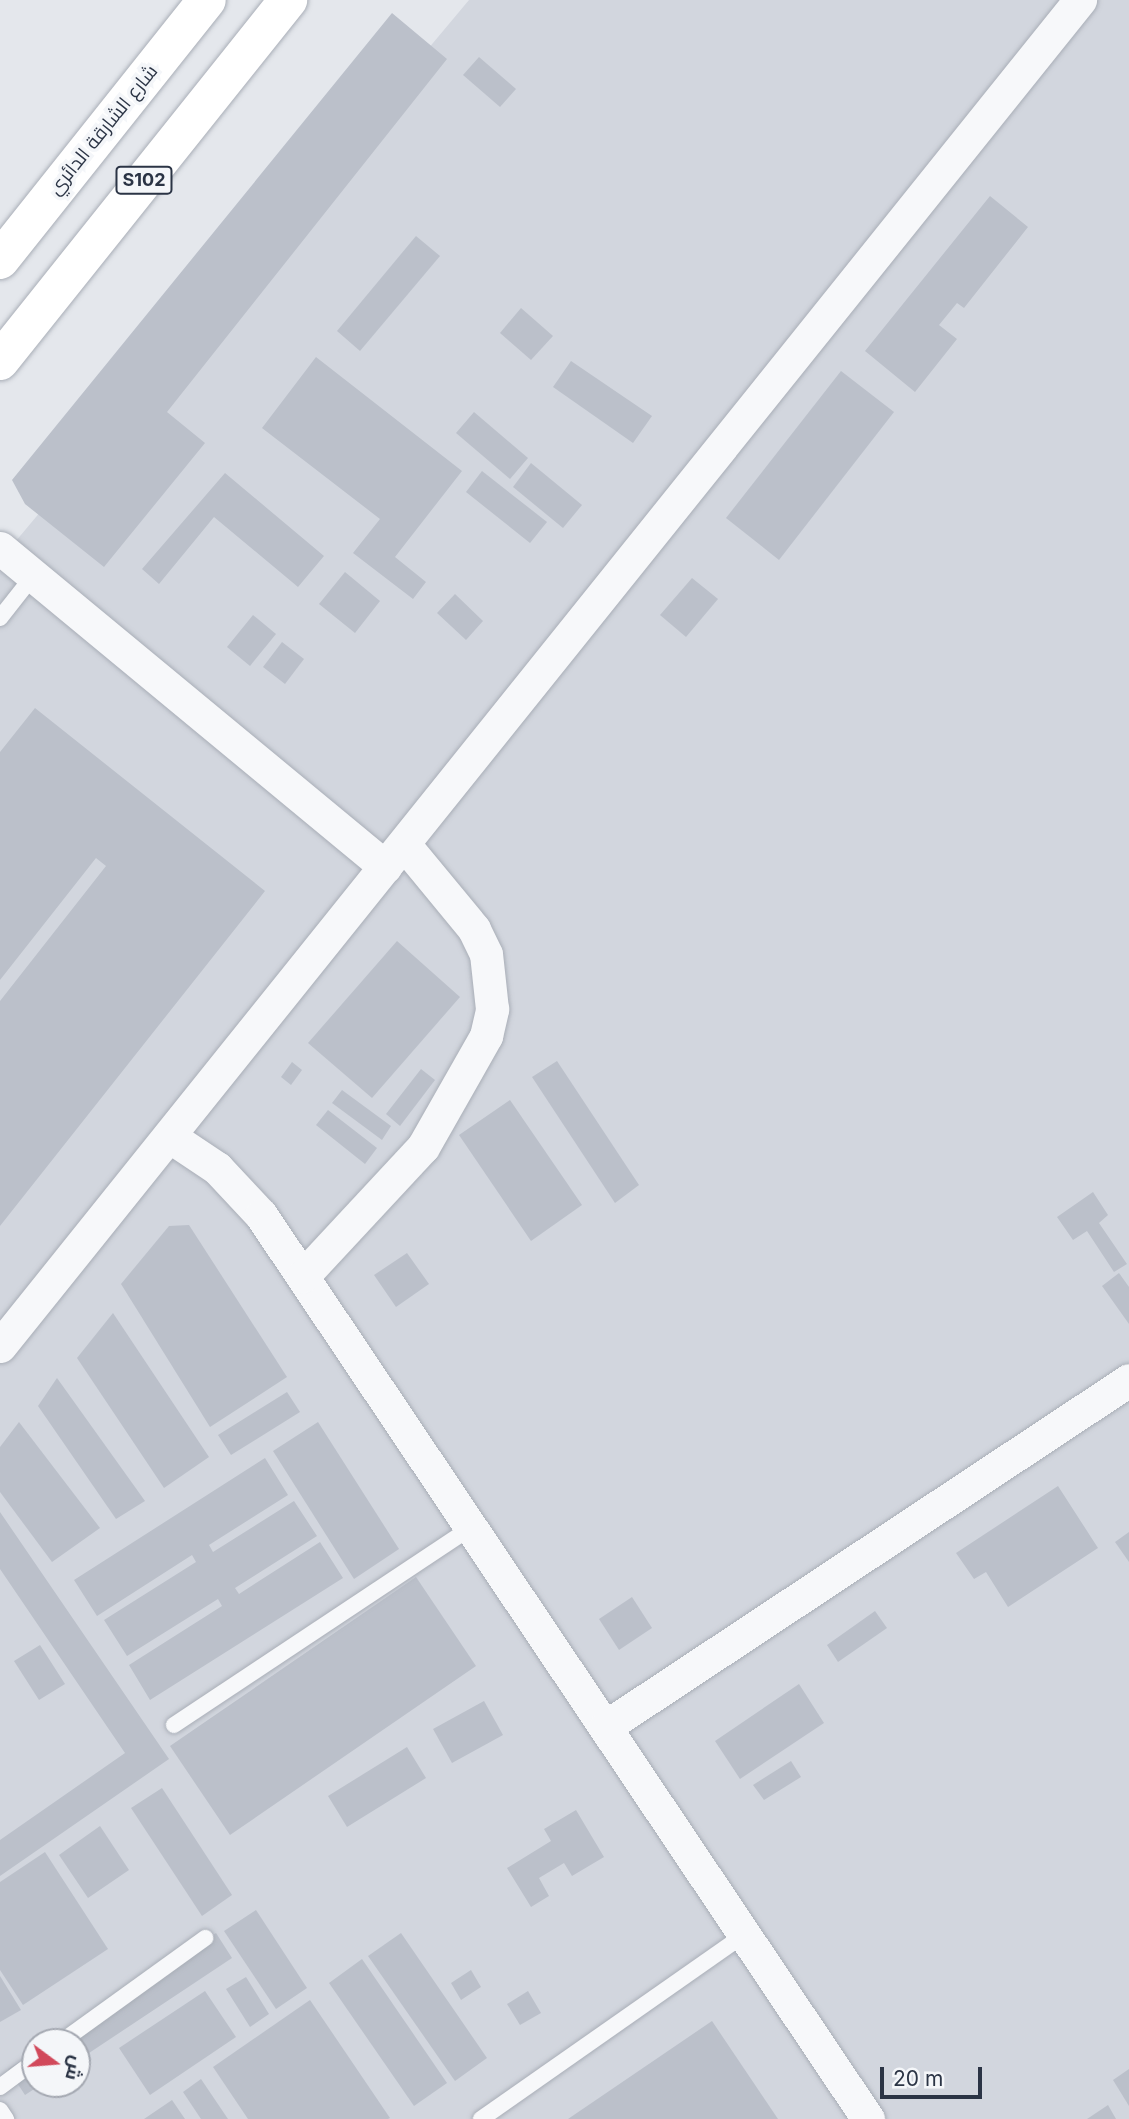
<!DOCTYPE html>
<html>
<head>
<meta charset="utf-8">
<style>
  body { margin:0 }
  #map { position:relative; width:1129px; height:2119px; overflow:hidden; background:#e4e7ec; font-family:Inter,Cairo,sans-serif }
  div>[style] { position:absolute }
  .built>* { inset:0; background:#d2d6de }
  .building>* { inset:0; background:#bbc0ca }
  .roads { filter:drop-shadow(0 0 2px #a9aeb7) drop-shadow(0 0 2px #a9aeb7) }
  .service>* { height:16px; margin:-8px; padding:0 8px; transform-origin:8px; border-radius:8px; background:#f7f8fa }
  .minor>* { height:33px; margin:-16.5px; padding:0 16.5px; transform-origin:16.5px; border-radius:16.5px; background:#f7f8fa }
  .motorway>* { height:38px; margin:-19px; padding:0 19px; transform-origin:19px; border-radius:19px; background:#fff }
  span { translate:-50% -50%; white-space:nowrap; text-align:center; line-height:1.15; -webkit-text-stroke:7px #f4f6f9; paint-order:stroke }
  .shield-label span { padding:2px 5px; background:#f4f6f9; border:2px solid; border-radius:5px; -webkit-text-stroke-width:0 }
  .shield-label { font-size:18px; color:#2b3445; font-weight:700 }
  .street-label { font-size:19px; color:#2b3445 }
  .north { position:absolute; left:21px; top:2028px; width:70px; height:70px; box-sizing:border-box; background:#f4f6f9; border:2px solid #a4a8b1; border-radius:50%; rotate:106deg; font-size:19px; font-weight:700; line-height:28px; text-align:center; color:#2b3445 }
  .north::after { content:''; display:block; margin:auto; width:24px; height:32px; background:#d1495b; clip-path:polygon(50% 0,100% 100%,50% 72%,0 100%) }
  .scale { position:absolute; left:880px; top:2067px; width:102px; height:32px; box-sizing:border-box; border:4px solid #2b3445; border-top:0; padding-left:9px; font-size:21px; line-height:24px; white-space:nowrap; color:#2b3445; -webkit-text-stroke:5px #f4f6f9; paint-order:stroke }
</style>
</head>
<body>
<div id="map">
  <div class="built">
    <i style="clip-path:polygon(evenodd,469px 0,1129px 0,1129px 2119px,0 2119px,0 560px,469px 0,35px 2042px,77px 2042px,77px 2084px,35px 2084px,35px 2042px)"></i>
  </div>
  <div class="building">
    <i style="clip-path:polygon(392px 13px,447px 59px,167px 412px,205px 443px,104px 567px,25px 504px,12px 480px)"></i>
    <i style="clip-path:polygon(479px 57px,516px 89px,500px 107px,463px 75px)"></i>
    <i style="clip-path:polygon(990px 196px,1028px 227px,964px 308px,957px 303px,939px 325px,957px 339px,915px 392px,865px 351px)"></i>
    <i style="clip-path:polygon(416px 236px,440px 256px,360px 351px,337px 331px)"></i>
    <i style="clip-path:polygon(521px 308px,553px 336px,531px 360px,500px 333px)"></i>
    <i style="clip-path:polygon(316px 357px,462px 471px,395px 557px,426px 582px,413px 599px,353px 553px,380px 519px,262px 428px)"></i>
    <i style="clip-path:polygon(571px 361px,652px 416px,633px 443px,553px 387px)"></i>
    <i style="clip-path:polygon(841px 371px,894px 412px,779px 560px,726px 518px)"></i>
    <i style="clip-path:polygon(474px 412px,528px 458px,510px 479px,456px 433px)"></i>
    <i style="clip-path:polygon(531px 463px,582px 505px,563px 528px,513px 487px)"></i>
    <i style="clip-path:polygon(482px 471px,547px 522px,530px 543px,466px 492px)"></i>
    <i style="clip-path:polygon(225px 473px,324px 556px,298px 587px,214px 517px,159px 584px,142px 569px)"></i>
    <i style="clip-path:polygon(345px 572px,380px 601px,355px 633px,319px 604px)"></i>
    <i style="clip-path:polygon(692px 578px,718px 599px,686px 637px,660px 615px)"></i>
    <i style="clip-path:polygon(455px 594px,483px 621px,466px 640px,437px 613px)"></i>
    <i style="clip-path:polygon(253px 615px,276px 634px,250px 666px,227px 647px)"></i>
    <i style="clip-path:polygon(282px 642px,304px 659px,285px 684px,263px 667px)"></i>
    <i style="clip-path:polygon(35px 708px,265px 891px,0 1226px,0 1001px,106px 866px,96px 858px,0 980px,0 752px)"></i>
    <i style="clip-path:polygon(397px 941px,460px 997px,372px 1098px,308px 1043px)"></i>
    <i style="clip-path:polygon(557px 1061px,639px 1185px,615px 1203px,532px 1077px)"></i>
    <i style="clip-path:polygon(292px 1062px,302px 1070px,291px 1085px,281px 1077px)"></i>
    <i style="clip-path:polygon(421px 1069px,435px 1080px,400px 1126px,386px 1114px)"></i>
    <i style="clip-path:polygon(342px 1090px,391px 1126px,382px 1140px,332px 1103px)"></i>
    <i style="clip-path:polygon(510px 1100px,582px 1205px,531px 1241px,459px 1135px)"></i>
    <i style="clip-path:polygon(328px 1110px,377px 1148px,365px 1164px,316px 1125px)"></i>
    <i style="clip-path:polygon(1093px 1192px,1108px 1215px,1099px 1223px,1127px 1264px,1114px 1272px,1087px 1231px,1073px 1240px,1057px 1217px)"></i>
    <i style="clip-path:polygon(189px 1225px,287px 1377px,210px 1427px,121px 1284px,169px 1226px)"></i>
    <i style="clip-path:polygon(407px 1253px,429px 1284px,396px 1307px,374px 1275px)"></i>
    <i style="clip-path:polygon(1119px 1273px,1129px 1287px,1129px 1324px,1102px 1286px)"></i>
    <i style="clip-path:polygon(113px 1313px,209px 1457px,164px 1488px,77px 1358px)"></i>
    <i style="clip-path:polygon(57px 1378px,145px 1501px,116px 1519px,38px 1406px)"></i>
    <i style="clip-path:polygon(287px 1392px,300px 1412px,231px 1455px,218px 1435px)"></i>
    <i style="clip-path:polygon(19px 1422px,100px 1528px,52px 1562px,0 1492px,0 1447px)"></i>
    <i style="clip-path:polygon(318px 1422px,399px 1549px,354px 1579px,273px 1451px)"></i>
    <i style="clip-path:polygon(265px 1458px,288px 1495px,209px 1545px,213px 1552px,294px 1501px,317px 1536px,235px 1588px,239px 1594px,320px 1542px,343px 1578px,150px 1700px,129px 1665px,222px 1606px,218px 1599px,127px 1656px,104px 1620px,196px 1562px,192px 1555px,97px 1616px,74px 1580px)"></i>
    <i style="clip-path:polygon(1058px 1486px,1098px 1548px,1008px 1607px,986px 1572px,974px 1579px,956px 1553px)"></i>
    <i style="clip-path:polygon(0 1512px,169px 1759px,0 1876px,0 1840px,125px 1753px,0 1569px)"></i>
    <i style="clip-path:polygon(1129px 1532px,1129px 1562px,1115px 1542px)"></i>
    <i style="clip-path:polygon(416px 1577px,476px 1666px,230px 1835px,170px 1746px)"></i>
    <i style="clip-path:polygon(632px 1597px,652px 1628px,619px 1650px,599px 1619px)"></i>
    <i style="clip-path:polygon(875px 1611px,887px 1628px,838px 1662px,827px 1645px)"></i>
    <i style="clip-path:polygon(40px 1645px,65px 1684px,39px 1700px,14px 1661px)"></i>
    <i style="clip-path:polygon(799px 1684px,824px 1723px,740px 1779px,715px 1741px)"></i>
    <i style="clip-path:polygon(484px 1701px,503px 1735px,452px 1763px,433px 1729px)"></i>
    <i style="clip-path:polygon(407px 1747px,426px 1778px,347px 1827px,328px 1796px)"></i>
    <i style="clip-path:polygon(791px 1761px,801px 1777px,764px 1800px,753px 1785px)"></i>
    <i style="clip-path:polygon(162px 1788px,232px 1895px,202px 1916px,131px 1808px)"></i>
    <i style="clip-path:polygon(576px 1810px,604px 1857px,572px 1876px,564px 1863px,539px 1878px,549px 1896px,531px 1907px,507px 1868px,551px 1841px,544px 1829px)"></i>
    <i style="clip-path:polygon(100px 1826px,129px 1870px,88px 1898px,59px 1855px)"></i>
    <i style="clip-path:polygon(45px 1852px,108px 1949px,23px 2005px,0 1970px,0 1882px)"></i>
    <i style="clip-path:polygon(256px 1910px,307px 1988px,276px 2009px,224px 1931px)"></i>
    <i style="clip-path:polygon(216px 1933px,232px 1958px,77px 2061px,77px 2042px,50px 2042px)"></i>
    <i style="clip-path:polygon(401px 1933px,487px 2058px,455px 2081px,368px 1956px)"></i>
    <i style="clip-path:polygon(362px 1959px,447px 2083px,414px 2106px,329px 1983px)"></i>
    <i style="clip-path:polygon(471px 1970px,481px 1987px,461px 2000px,451px 1983px)"></i>
    <i style="clip-path:polygon(0 1976px,21px 2010px,0 2022px)"></i>
    <i style="clip-path:polygon(246px 1977px,269px 2014px,250px 2027px,226px 1989px)"></i>
    <i style="clip-path:polygon(205px 1991px,236px 2037px,150px 2095px,119px 2048px)"></i>
    <i style="clip-path:polygon(528px 1991px,541px 2013px,520px 2025px,507px 2004px)"></i>
    <i style="clip-path:polygon(310px 2000px,390px 2118px,388px 2119px,248px 2119px,213px 2067px)"></i>
    <i style="clip-path:polygon(712px 2021px,778px 2119px,568px 2119px)"></i>
    <i style="clip-path:polygon(35px 2052px,35px 2084px,42px 2084px,25px 2095px,8px 2069px)"></i>
    <i style="clip-path:polygon(1129px 2069px,1129px 2106px,1113px 2080px)"></i>
    <i style="clip-path:polygon(201px 2079px,228px 2119px,201px 2119px,183px 2092px)"></i>
    <i style="clip-path:polygon(172px 2100px,185px 2119px,144px 2119px)"></i>
    <i style="clip-path:polygon(1108px 2105px,1116px 2119px,1087px 2119px)"></i>
  </div>
  <div class="roads">
    <div class="service">
      <i style="left:0;top:618px;width:53px;rotate:-51.8deg"></i>
      <i style="left:174px;top:1725px;width:358px;rotate:-33.6deg"></i>
      <i style="left:61px;top:2042px;width:178px;rotate:-35.8deg"></i>
      <i style="left:0;top:2087px;width:44px;rotate:-36.6deg"></i>
      <i style="left:0;top:2110px;width:11px;rotate:56deg"></i>
      <i style="left:481px;top:2119px;width:321px;rotate:-35deg"></i>
    </div>
    <div class="minor">
      <i style="left:0;top:548px;width:500px;rotate:39.6deg"></i>
      <i style="left:169px;top:1136px;width:58px;rotate:33.7deg"></i>
      <i style="left:217px;top:1168px;width:64px;rotate:46.9deg"></i>
      <i style="left:261px;top:1215px;width:1089px;rotate:56.12deg"></i>
      <i style="left:303px;top:1276px;width:176px;rotate:-47.1deg"></i>
      <i style="left:423px;top:1147px;width:128px;rotate:-60.4deg"></i>
      <i style="left:486px;top:1036px;width:28px;rotate:-77deg"></i>
      <i style="left:492px;top:1009px;width:55px;rotate:-96.2deg"></i>
      <i style="left:486px;top:954px;width:28px;rotate:-116deg"></i>
      <i style="left:474px;top:929px;width:110px;rotate:-129.5deg"></i>
      <i style="left:0;top:1346px;width:1726px;rotate:-51.26deg"></i>
      <i style="left:605px;top:1727px;width:628px;rotate:-33.51deg"></i>
    </div>
    <div class="motorway">
      <i style="left:0;top:260px;width:332px;rotate:-51.5deg"></i>
      <i style="left:0;top:361px;width:462px;rotate:-51.4deg"></i>
    </div>
  </div>
  <div class="shield-label">
    <span style="left:144px;top:180px">S102</span>
  </div>
  <div class="street-label">
    <span style="left:103px;top:130px;rotate:-51deg">شارع الشارقة الدائري</span>
  </div>
  <div class="north">ش</div>
  <div class="scale">20 m</div>
</div>
</body>
</html>
